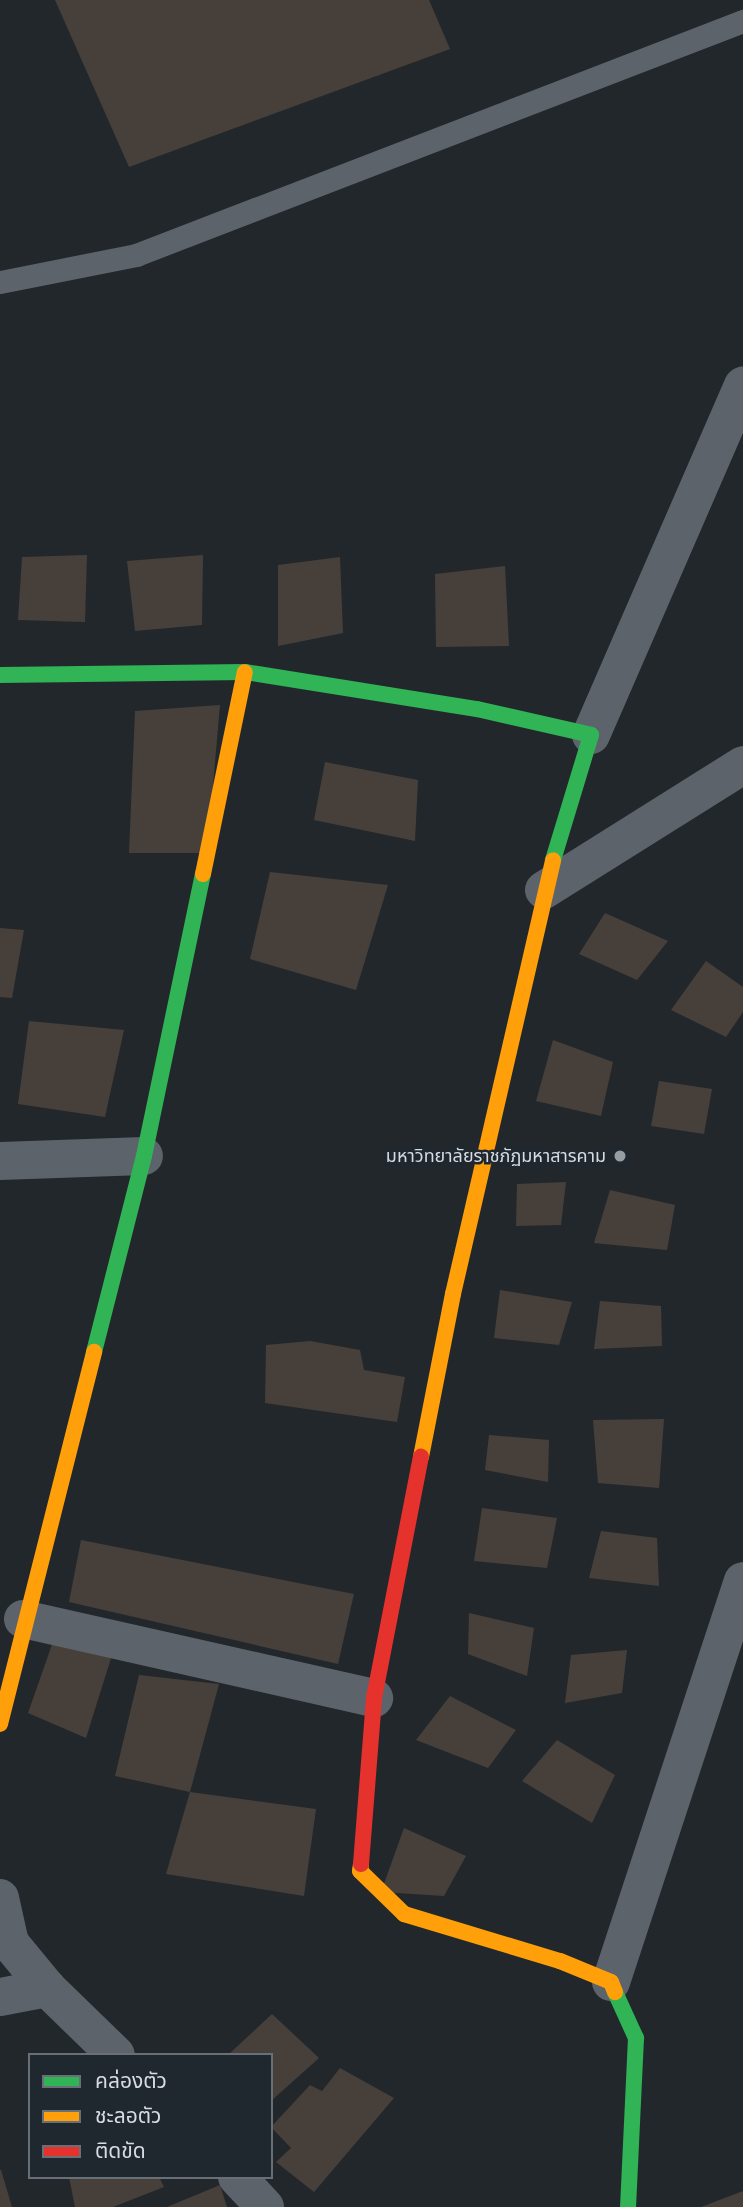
<!DOCTYPE html>
<html>
<head>
<meta charset="utf-8">
<style>
  body { margin:0 }
  #map { position:relative; width:743px; height:2207px; overflow:hidden; background:#22272c; font-family:Quicksand,"Noto Sans Thai",sans-serif }
  div>[style] { position:absolute }
  .building>* { inset:0; background:#47403a }
  .lane>* { height:23px; margin:-11.5px; padding:0 11.5px; transform-origin:11.5px; border-radius:11.5px; background:#5d636a }
  .street>* { height:38px; margin:-19px; padding:0 19px; transform-origin:19px; border-radius:19px; background:#5d636a }
  .fast>* { height:16px; margin:-8px; padding:0 8px; transform-origin:8px; border-radius:8px; background:#30b455 }
  .slow>* { height:16px; margin:-8px; padding:0 8px; transform-origin:8px; border-radius:8px; background:#ff9f0a }
  .jam>* { height:16px; margin:-8px; padding:0 8px; transform-origin:8px; border-radius:8px; background:#e5322d }
  .dots>* { width:19px; height:19px; translate:-50% -50%; box-sizing:border-box; border:4px solid #1f272f; border-radius:50% }
  span { translate:-50% -50%; white-space:nowrap; text-align:center; line-height:1.15; -webkit-text-stroke:5px #1f272f; paint-order:stroke }
  .poi-label { font-size:18px; color:#d7dce1 }
  .right { translate:-100% -50%; text-align:right }
  .legend { position:absolute; left:28px; top:2053px; width:245px; height:126px; box-sizing:border-box; background:#1f272f; border:2px solid #696f76; margin:0; padding:9px 12px; list-style:none; font-size:21px; color:#d7dce1 }
  .legend li { display:flex; align-items:center; gap:14px; height:35px }
  .legend b { width:35px; border:2px solid #696f76 }
</style>
</head>
<body>
<div id="map">
  <div class="building">
    <i style="clip-path:polygon(55px 0,429px 0,450px 49px,129px 167px)"></i>
    <i style="clip-path:polygon(87px 555px,85px 622px,18px 620px,22px 557px)"></i>
    <i style="clip-path:polygon(203px 555px,202px 625px,135px 631px,127px 561px)"></i>
    <i style="clip-path:polygon(340px 557px,343px 633px,278px 646px,278px 565px)"></i>
    <i style="clip-path:polygon(505px 566px,509px 646px,436px 647px,435px 574px)"></i>
    <i style="clip-path:polygon(220px 705px,207px 853px,129px 853px,135px 711px)"></i>
    <i style="clip-path:polygon(325px 762px,418px 780px,415px 841px,314px 820px)"></i>
    <i style="clip-path:polygon(270px 872px,388px 885px,356px 990px,250px 959px)"></i>
    <i style="clip-path:polygon(605px 913px,668px 941px,637px 980px,579px 954px)"></i>
    <i style="clip-path:polygon(0 928px,24px 930px,12px 998px,0 997px)"></i>
    <i style="clip-path:polygon(706px 961px,743px 987px,743px 1012px,726px 1037px,671px 1010px)"></i>
    <i style="clip-path:polygon(29px 1021px,124px 1030px,105px 1117px,18px 1104px)"></i>
    <i style="clip-path:polygon(553px 1040px,613px 1062px,601px 1116px,536px 1101px)"></i>
    <i style="clip-path:polygon(659px 1081px,712px 1089px,704px 1134px,651px 1126px)"></i>
    <i style="clip-path:polygon(566px 1182px,561px 1225px,516px 1226px,517px 1184px)"></i>
    <i style="clip-path:polygon(610px 1190px,675px 1205px,667px 1250px,594px 1243px)"></i>
    <i style="clip-path:polygon(500px 1290px,572px 1302px,559px 1345px,494px 1338px)"></i>
    <i style="clip-path:polygon(600px 1301px,661px 1306px,662px 1346px,594px 1349px)"></i>
    <i style="clip-path:polygon(310px 1341px,360px 1350px,364px 1370px,405px 1377px,397px 1422px,265px 1403px,266px 1345px)"></i>
    <i style="clip-path:polygon(664px 1419px,659px 1488px,598px 1483px,593px 1420px)"></i>
    <i style="clip-path:polygon(489px 1435px,549px 1440px,548px 1482px,485px 1470px)"></i>
    <i style="clip-path:polygon(482px 1508px,557px 1518px,547px 1568px,474px 1561px)"></i>
    <i style="clip-path:polygon(601px 1531px,657px 1538px,659px 1586px,589px 1578px)"></i>
    <i style="clip-path:polygon(81px 1540px,354px 1594px,338px 1664px,69px 1602px)"></i>
    <i style="clip-path:polygon(469px 1613px,534px 1628px,527px 1676px,468px 1654px)"></i>
    <i style="clip-path:polygon(55px 1636px,112px 1655px,86px 1738px,28px 1713px)"></i>
    <i style="clip-path:polygon(627px 1650px,622px 1693px,565px 1703px,571px 1655px)"></i>
    <i style="clip-path:polygon(139px 1675px,219px 1684px,190px 1792px,115px 1776px)"></i>
    <i style="clip-path:polygon(450px 1696px,516px 1730px,488px 1768px,416px 1740px)"></i>
    <i style="clip-path:polygon(557px 1740px,615px 1775px,592px 1823px,522px 1781px)"></i>
    <i style="clip-path:polygon(190px 1792px,316px 1809px,304px 1896px,166px 1874px)"></i>
    <i style="clip-path:polygon(404px 1828px,466px 1856px,444px 1896px,381px 1892px)"></i>
    <i style="clip-path:polygon(272px 2014px,319px 2058px,271px 2101px,271px 2055px,228px 2055px)"></i>
    <i style="clip-path:polygon(340px 2068px,394px 2098px,314px 2192px,276px 2162px,291px 2148px,271px 2127px,310px 2085px,322px 2091px)"></i>
    <i style="clip-path:polygon(0 2170px,1px 2170px,12px 2207px,0 2207px)"></i>
    <i style="clip-path:polygon(69px 2177px,159px 2177px,164px 2187px,113px 2207px,75px 2207px)"></i>
    <i style="clip-path:polygon(220px 2185px,227px 2207px,167px 2207px)"></i>
    <i style="clip-path:polygon(743px 2191px,743px 2207px,701px 2207px)"></i>
  </div>
  <div class="lane">
    <i style="left:0;top:282px;width:139px;rotate:-11.2deg"></i>
    <i style="left:136px;top:255px;width:651px;rotate:-21.08deg"></i>
  </div>
  <div class="street">
    <i style="left:591px;top:735px;width:381px;rotate:-66.5deg"></i>
    <i style="left:544px;top:890px;width:235px;rotate:-32.1deg"></i>
    <i style="left:0;top:1161px;width:144px;rotate:-2deg"></i>
    <i style="left:23px;top:1619px;width:360px;rotate:12.7deg"></i>
    <i style="left:0;top:1898px;width:46px;rotate:77.5deg"></i>
    <i style="left:10px;top:1943px;width:58px;rotate:50.6deg"></i>
    <i style="left:47px;top:1988px;width:96px;rotate:44.2deg"></i>
    <i style="left:611px;top:1982px;width:422px;rotate:-71.8deg"></i>
    <i style="left:0;top:1997px;width:48px;rotate:-10.8deg"></i>
    <i style="left:237px;top:2177px;width:41px;rotate:47deg"></i>
  </div>
  <div class="fast">
    <i style="left:0;top:675px;width:245px;rotate:-0.7deg"></i>
    <i style="left:245px;top:672px;width:235px;rotate:9.1deg"></i>
    <i style="left:477px;top:709px;width:117px;rotate:12.8deg"></i>
    <i style="left:591px;top:735px;width:131px;rotate:106.9deg"></i>
    <i style="left:94px;top:1352px;width:202px;rotate:-75.7deg"></i>
    <i style="left:144px;top:1156px;width:288px;rotate:-78.2deg"></i>
    <i style="left:615px;top:1992px;width:51px;rotate:65.5deg"></i>
    <i style="left:636px;top:2038px;width:169px;rotate:92.7deg"></i>
  </div>
  <div class="slow">
    <i style="left:203px;top:874px;width:206px;rotate:-78.3deg"></i>
    <i style="left:421px;top:1457px;width:166px;rotate:-78.9deg"></i>
    <i style="left:453px;top:1294px;width:445px;rotate:-77deg"></i>
    <i style="left:0;top:1724px;width:384px;rotate:-75.8deg"></i>
    <i style="left:361px;top:1864px;width:7px;rotate:98deg"></i>
    <i style="left:360px;top:1871px;width:62px;rotate:44.3deg"></i>
    <i style="left:404px;top:1914px;width:163px;rotate:16.8deg"></i>
    <i style="left:560px;top:1961px;width:55px;rotate:22.4deg"></i>
    <i style="left:611px;top:1982px;width:11px;rotate:68deg"></i>
  </div>
  <div class="jam">
    <i style="left:361px;top:1864px;width:167px;rotate:-85.5deg"></i>
    <i style="left:374px;top:1698px;width:246px;rotate:-79deg"></i>
  </div>
  <div class="dots">
    <i style="left:620px;top:1156px;background:#989da2"></i>
  </div>
  <div class="poi-label">
    <span class="right" style="left:606px;top:1156px">มหาวิทยาลัยราชภัฏมหาสารคาม</span>
  </div>
  <ul class="legend">
  <li><b style="height:9px;background:#30b455"></b>คล่องตัว</li>
  <li><b style="height:9px;background:#ff9f0a"></b>ชะลอตัว</li>
  <li><b style="height:9px;background:#e5322d"></b>ติดขัด</li>
  </ul>
</div>
</body>
</html>
